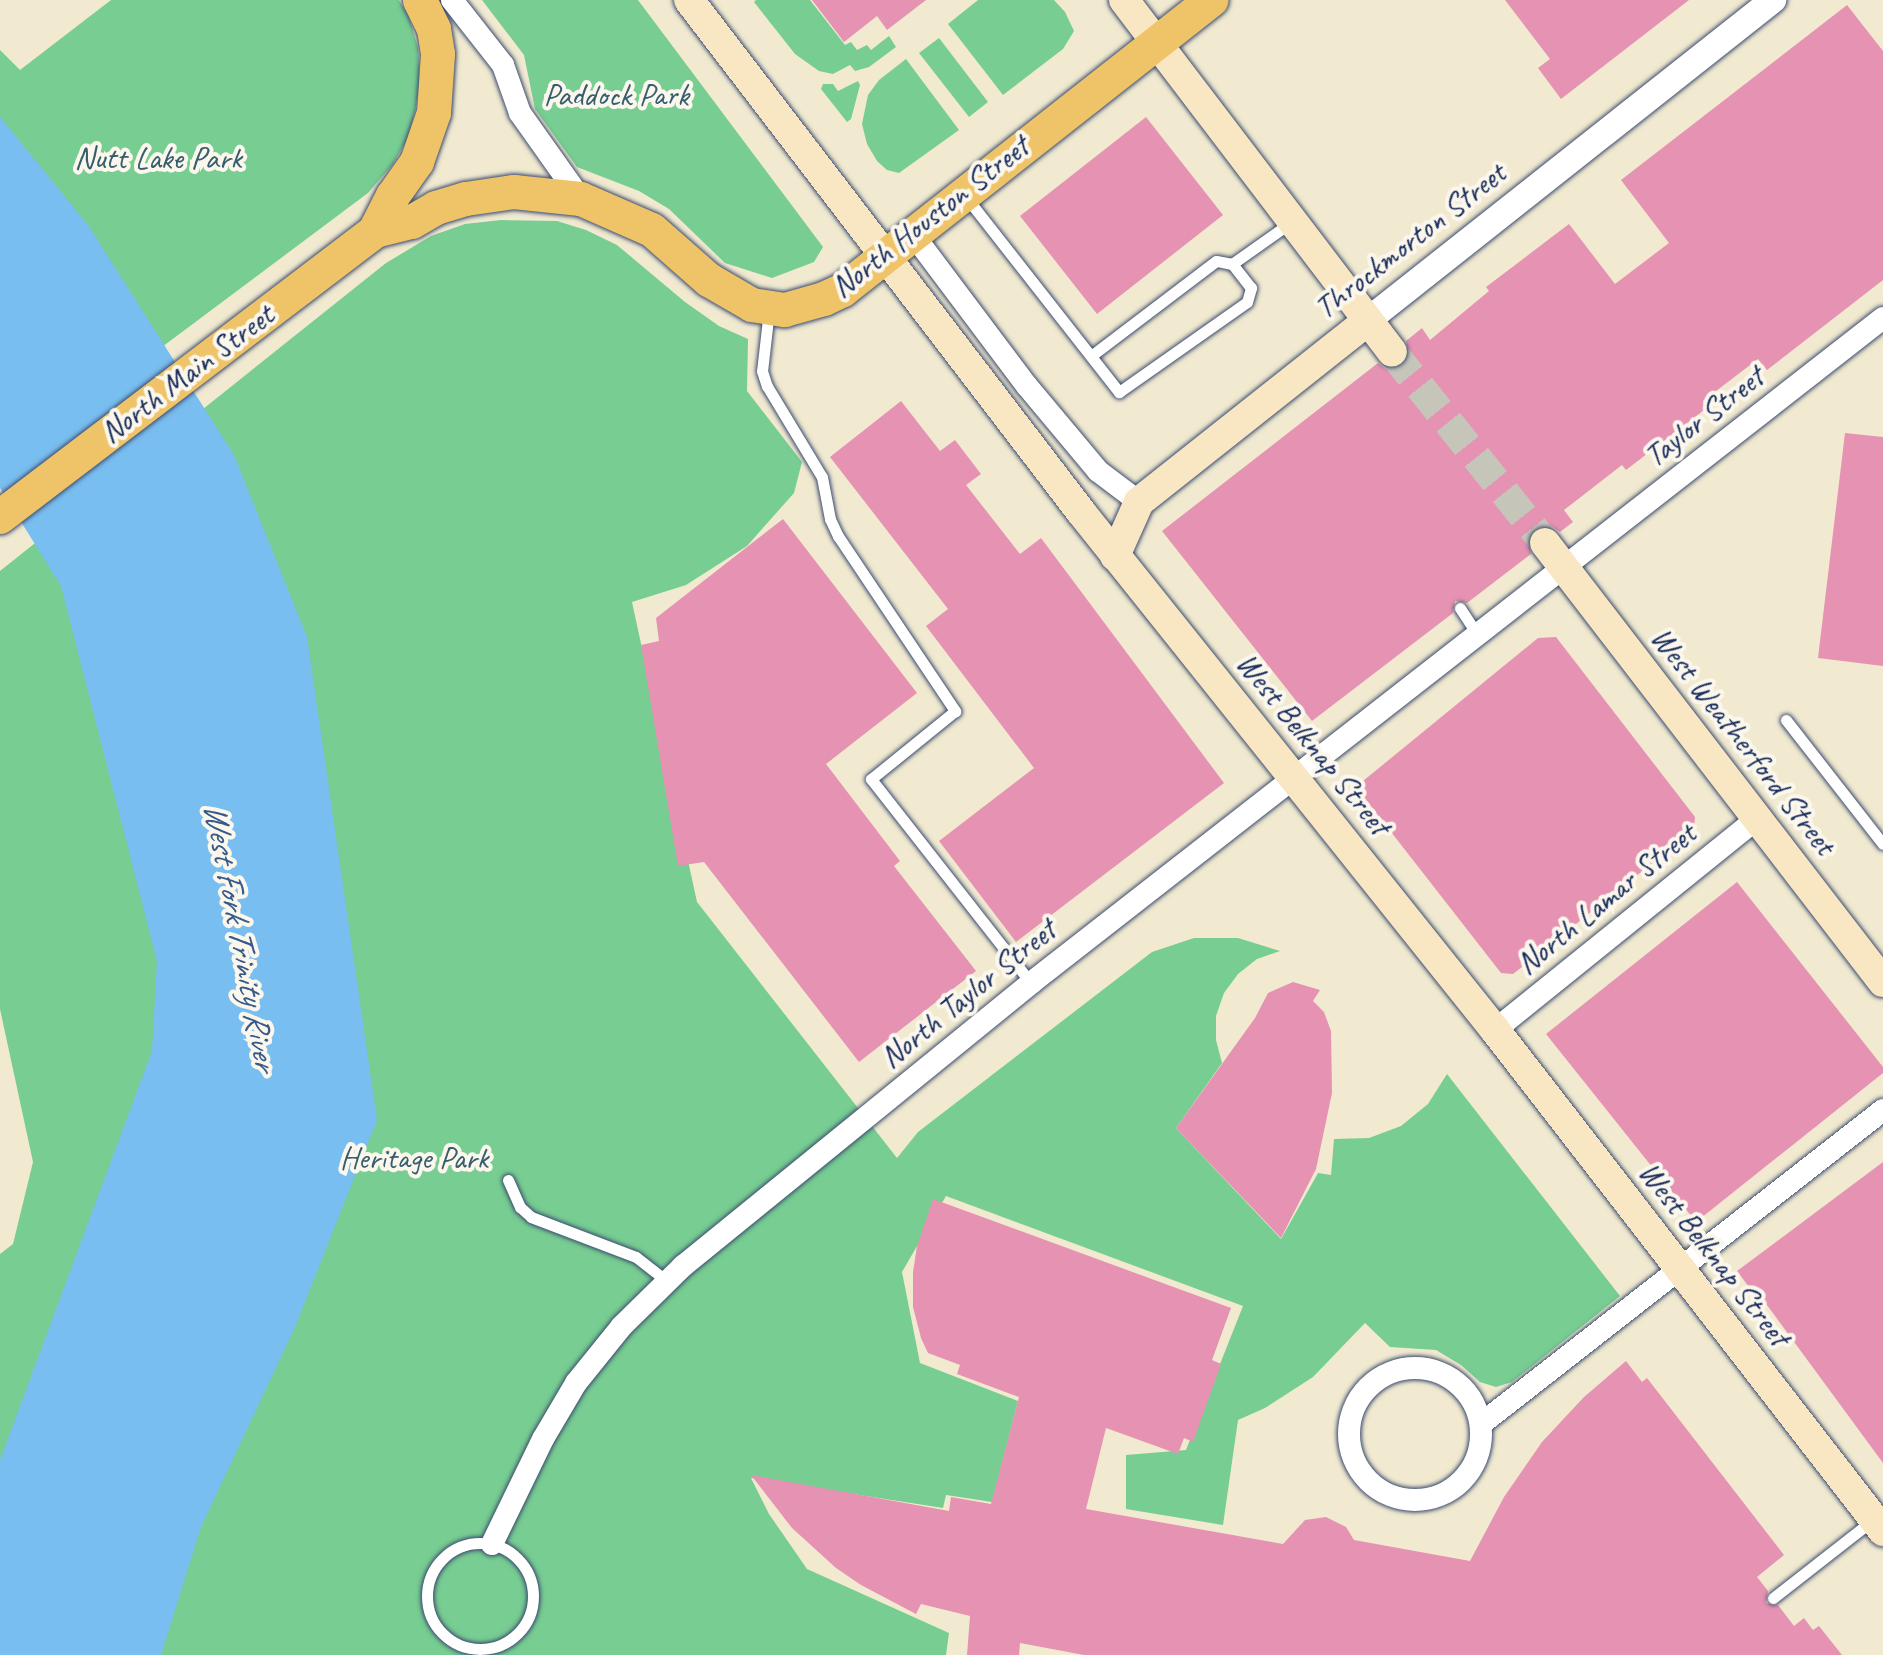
<!DOCTYPE html>
<html>
<head>
<meta charset="utf-8">
<style>
  body { margin:0 }
  #map { position:relative; width:1883px; height:1655px; overflow:hidden; background:#f1ead1; font-family:Caveat,sans-serif }
  div>[style] { position:absolute }
  .green>* { inset:0; background:#77cd92 }
  .water>* { inset:0; background:#79bef0 }
  .building>* { inset:0; background:#e692b3 }
  .secondary-tunnel>* { height:30px; margin-top:-15px; transform-origin:0; background:repeating-linear-gradient(90deg,#c6c5ba 0 30px,transparent 0 45px) }
  .roads { filter:drop-shadow(0 0 2px #3b4b6f) drop-shadow(0 0 2px #3b4b6f) }
  .service>* { height:11px; margin:-5.5px; padding:0 5.5px; transform-origin:5.5px; border-radius:5.5px; background:#fff }
  .service>.ring { margin:-5.5px; padding:0; box-sizing:content-box; background:none; border:11px solid #fff; border-radius:50% }
  .minor>* { height:22px; margin:-11px; padding:0 11px; transform-origin:11px; border-radius:11px; background:#fff }
  .minor>.ring { margin:-11px; padding:0; box-sizing:content-box; background:none; border:22px solid #fff; border-radius:50% }
  .tertiary>* { height:26px; margin:-13px; padding:0 13px; transform-origin:13px; border-radius:13px; background:#fff }
  .secondary>* { height:30px; margin:-15px; padding:0 15px; transform-origin:15px; border-radius:15px; background:#f9e7c3 }
  .primary>* { height:34px; margin:-17px; padding:0 17px; transform-origin:17px; border-radius:17px; background:#efc469 }
  span { translate:-50% -50%; white-space:nowrap; text-align:center; line-height:1.15; -webkit-text-stroke:8px #fbf7ec; paint-order:stroke }
  .park-label { font-size:32px; color:#375e6e }
  .street-label { font-size:32px; color:#1b2f5e }
  .water-label { font-size:34px; color:#375a8a; font-style:italic }
</style>
</head>
<body>
<div id="map">
  <div class="green">
    <i style="clip-path:polygon(111px 0,399px 0,409px 17px,418px 48px,420px 83px,415px 111px,409px 136px,393px 164px,368px 193px,0 468px,0 50px,20px 70px)"></i>
    <i style="clip-path:polygon(482px 0,638px 0,823px 247px,814px 262px,772px 278px,725px 263px,669px 209px,639px 191px,577px 167px,535px 109px,524px 55px)"></i>
    <i style="clip-path:polygon(756px 0,810px 0,845px 45px,851px 42px,857px 50px,867px 45px,871px 50px,889px 36px,896px 47px,869px 67px,855px 71px,850px 65px,833px 74px,819px 71px,795px 54px,754px 2px)"></i>
    <i style="clip-path:polygon(978px 0,1054px 0,1065px 12px,1074px 31px,1063px 49px,1003px 95px,948px 24px)"></i>
    <i style="clip-path:polygon(939px 38px,988px 102px,969px 117px,919px 53px)"></i>
    <i style="clip-path:polygon(906px 59px,959px 130px,899px 173px,887px 170px,877px 161px,867px 144px,862px 124px,868px 95px,879px 80px)"></i>
    <i style="clip-path:polygon(858px 81px,860px 85px,851px 119px,847px 122px,821px 89px,823px 84px,833px 84px,838px 91px)"></i>
    <i style="clip-path:polygon(501px 220px,557px 221px,586px 230px,617px 245px,685px 302px,719px 326px,748px 339px,747px 391px,802px 462px,794px 493px,747px 546px,686px 585px,632px 602px,697px 902px,897px 1158px,918px 1132px,1152px 952px,1194px 938px,1238px 938px,1280px 951px,1257px 959px,1238px 974px,1224px 993px,1216px 1016px,1216px 1040px,1222px 1063px,1176px 1128px,1281px 1239px,1318px 1173px,1331px 1175px,1334px 1139px,1369px 1138px,1401px 1126px,1428px 1104px,1447px 1074px,1620px 1296px,1512px 1382px,1496px 1387px,1480px 1382px,1461px 1365px,1436px 1350px,1390px 1347px,1365px 1323px,1313px 1377px,1265px 1408px,1238px 1420px,1223px 1525px,1126px 1509px,1126px 1455px,1186px 1450px,1243px 1306px,946px 1196px,902px 1272px,920px 1363px,1018px 1401px,992px 1502px,946px 1495px,943px 1508px,751px 1478px,769px 1514px,807px 1569px,949px 1633px,946px 1655px,0 1655px,0 1254px,13px 1244px,33px 1162px,0 1009px,0 571px,386px 263px,431px 236px,465px 224px)"></i>
  </div>
  <div class="water">
    <i style="clip-path:polygon(0 117px,88px 225px,234px 455px,307px 637px,377px 1120px,295px 1327px,201px 1527px,161px 1655px,0 1655px,0 1460px,152px 1051px,157px 961px,61px 586px,0 488px)"></i>
  </div>
  <div class="building">
    <i style="clip-path:polygon(812px 0,926px 0,887px 30px,877px 16px,844px 42px)"></i>
    <i style="clip-path:polygon(1505px 0,1689px 0,1561px 99px,1538px 68px,1550px 59px)"></i>
    <i style="clip-path:polygon(1847px 5px,1883px 51px,1883px 280px,1767px 370px,1758px 359px,1703px 401px,1708px 407px,1626px 470px,1622px 465px,1564px 510px,1573px 522px,1560px 532px,1551px 526px,1535px 528px,1528px 537px,1531px 554px,1467px 603px,1455px 601px,1453px 613px,1312px 721px,1162px 531px,1378px 363px,1386px 369px,1402px 367px,1409px 358px,1406px 341px,1422px 328px,1430px 340px,1489px 291px,1486px 287px,1569px 224px,1615px 284px,1669px 243px,1621px 180px)"></i>
    <i style="clip-path:polygon(1146px 117px,1223px 215px,1097px 314px,1020px 216px)"></i>
    <i style="clip-path:polygon(901px 401px,940px 451px,955px 440px,981px 474px,966px 485px,1020px 554px,1041px 538px,1224px 783px,1016px 942px,939px 841px,1034px 768px,926px 626px,948px 609px,830px 457px)"></i>
    <i style="clip-path:polygon(1845px 433px,1883px 437px,1883px 666px,1818px 658px)"></i>
    <i style="clip-path:polygon(783px 519px,917px 693px,826px 764px,900px 861px,894px 866px,976px 971px,859px 1062px,704px 862px,678px 866px,641px 645px,659px 641px,656px 618px)"></i>
    <i style="clip-path:polygon(1556px 637px,1695px 817px,1694px 830px,1513px 974px,1501px 973px,1363px 796px,1363px 781px,1538px 638px)"></i>
    <i style="clip-path:polygon(1737px 882px,1883px 1067px,1883px 1073px,1696px 1222px,1546px 1034px)"></i>
    <i style="clip-path:polygon(1293px 982px,1320px 990px,1313px 1001px,1324px 1012px,1331px 1031px,1332px 1093px,1316px 1169px,1281px 1238px,1176px 1128px,1255px 1018px,1268px 993px)"></i>
    <i style="clip-path:polygon(1883px 1162px,1883px 1463px,1764px 1301px,1761px 1303px,1737px 1271px)"></i>
    <i style="clip-path:polygon(933px 1199px,1231px 1308px,1212px 1360px,1221px 1364px,1193px 1442px,1184px 1438px,1178px 1454px,1106px 1428px,1086px 1509px,1283px 1544px,1305px 1520px,1326px 1517px,1346px 1527px,1354px 1540px,1470px 1561px,1504px 1497px,1542px 1442px,1584px 1397px,1626px 1361px,1642px 1382px,1647px 1378px,1784px 1555px,1757px 1577px,1768px 1591px,1766px 1603px,1778px 1605px,1794px 1626px,1804px 1618px,1813px 1630px,1819px 1626px,1842px 1655px,1084px 1655px,1020px 1643px,1019px 1655px,967px 1655px,970px 1616px,921px 1604px,916px 1614px,861px 1585px,836px 1568px,792px 1528px,751px 1475px,949px 1511px,951px 1497px,991px 1504px,1019px 1397px,957px 1374px,960px 1365px,928px 1353px,921px 1338px,913px 1307px,913px 1272px,917px 1246px)"></i>
  </div>
  <div class="secondary-tunnel">
    <i style="left:1392px;top:352px;width:245px;rotate:51.3deg"></i>
  </div>
  <div class="roads">
    <div class="service">
      <i style="left:966px;top:197px;width:248px;rotate:51.9deg"></i>
      <i style="left:1119px;top:392px;width:156px;rotate:-35.1deg"></i>
      <i style="left:1247px;top:302px;width:15px;rotate:-74deg"></i>
      <i style="left:1251px;top:288px;width:31px;rotate:-128deg"></i>
      <i style="left:1232px;top:264px;width:16px;rotate:-169deg"></i>
      <i style="left:1216px;top:261px;width:156px;rotate:142.8deg"></i>
      <i style="left:1232px;top:264px;width:71px;rotate:-35.3deg"></i>
      <i style="left:769px;top:310px;width:61px;rotate:96.5deg"></i>
      <i style="left:762px;top:371px;width:16px;rotate:72deg"></i>
      <i style="left:767px;top:386px;width:106px;rotate:58.9deg"></i>
      <i style="left:822px;top:477px;width:43px;rotate:79.2deg"></i>
      <i style="left:830px;top:519px;width:19px;rotate:65deg"></i>
      <i style="left:838px;top:536px;width:211px;rotate:56.2deg"></i>
      <i style="left:955px;top:711px;width:108px;rotate:141deg"></i>
      <i style="left:871px;top:779px;width:259px;rotate:51.9deg"></i>
      <i style="left:1460px;top:608px;width:31px;rotate:57deg"></i>
      <i style="left:1786px;top:720px;width:157px;rotate:52deg"></i>
      <i style="left:508px;top:1180px;width:30px;rotate:66deg"></i>
      <i style="left:520px;top:1207px;width:15px;rotate:42deg"></i>
      <i style="left:531px;top:1217px;width:112px;rotate:20.9deg"></i>
      <i style="left:636px;top:1257px;width:39px;rotate:38deg"></i>
      <i class="ring" style="left:427px;top:1543px;width:95px;height:95px"></i>
      <i style="left:1773px;top:1598px;width:127px;rotate:-38deg"></i>
    </div>
    <div class="minor">
      <i style="left:452px;top:0;width:83px;rotate:51.9deg"></i>
      <i style="left:503px;top:65px;width:51px;rotate:70.5deg"></i>
      <i style="left:520px;top:113px;width:105px;rotate:54.7deg"></i>
      <i style="left:912px;top:233px;width:191px;rotate:53.1deg"></i>
      <i style="left:1027px;top:386px;width:111px;rotate:50.1deg"></i>
      <i style="left:1098px;top:471px;width:51px;rotate:37.1deg"></i>
      <i style="left:1495px;top:1030px;width:338px;rotate:-38.9deg"></i>
      <i class="ring" style="left:1349px;top:1368px;width:110px;height:110px"></i>
      <i style="left:1481px;top:1424px;width:510px;rotate:-37.99deg"></i>
      <i style="left:492px;top:1544px;width:117px;rotate:-64.1deg"></i>
      <i style="left:543px;top:1439px;width:65px;rotate:-59.5deg"></i>
      <i style="left:576px;top:1383px;width:73px;rotate:-51.1deg"></i>
      <i style="left:622px;top:1326px;width:86px;rotate:-44.5deg"></i>
      <i style="left:683px;top:1266px;width:449px;rotate:-39.1deg"></i>
      <i style="left:1031px;top:983px;width:1081px;rotate:-37.97deg"></i>
    </div>
    <div class="tertiary">
      <i style="left:1367px;top:321px;width:518px;rotate:-38.33deg"></i>
    </div>
    <div class="secondary">
      <i style="left:689px;top:0;width:645px;rotate:52.56deg"></i>
      <i style="left:1081px;top:512px;width:663px;rotate:51.37deg"></i>
      <i style="left:1495px;top:1030px;width:634px;rotate:52.24deg"></i>
      <i style="left:1124px;top:0;width:442px;rotate:52.7deg"></i>
      <i style="left:1545px;top:543px;width:554px;rotate:52.41deg"></i>
      <i style="left:1115px;top:556px;width:59px;rotate:-66deg"></i>
      <i style="left:1139px;top:502px;width:291px;rotate:-38.4deg"></i>
    </div>
    <div class="primary">
      <i style="left:375px;top:231px;width:39px;rotate:-63deg"></i>
      <i style="left:393px;top:196px;width:42px;rotate:-54.8deg"></i>
      <i style="left:417px;top:162px;width:52px;rotate:-70.9deg"></i>
      <i style="left:434px;top:113px;width:59px;rotate:-86.1deg"></i>
      <i style="left:438px;top:54px;width:25px;rotate:-99deg"></i>
      <i style="left:434px;top:29px;width:32px;rotate:-116deg"></i>
      <i style="left:0;top:517px;width:472px;rotate:-37.3deg"></i>
      <i style="left:375px;top:231px;width:38px;rotate:-14deg"></i>
      <i style="left:412px;top:222px;width:28px;rotate:-30deg"></i>
      <i style="left:436px;top:208px;width:31px;rotate:-17deg"></i>
      <i style="left:466px;top:199px;width:49px;rotate:-8.3deg"></i>
      <i style="left:514px;top:192px;width:67px;rotate:6deg"></i>
      <i style="left:581px;top:199px;width:77px;rotate:23.6deg"></i>
      <i style="left:652px;top:230px;width:76px;rotate:41.3deg"></i>
      <i style="left:709px;top:280px;width:50px;rotate:30.2deg"></i>
      <i style="left:752px;top:305px;width:33px;rotate:9deg"></i>
      <i style="left:785px;top:310px;width:41px;rotate:-15.8deg"></i>
      <i style="left:824px;top:299px;width:21px;rotate:-25deg"></i>
      <i style="left:843px;top:290px;width:469px;rotate:-38.2deg"></i>
    </div>
  </div>
  <div class="park-label">
    <span style="left:616px;top:95px">Paddock Park</span>
    <span style="left:158px;top:158px">Nutt Lake Park</span>
    <span style="left:414px;top:1158px">Heritage Park</span>
  </div>
  <div class="street-label">
    <span style="left:930px;top:217px;rotate:-38deg">North Houston Street</span>
    <span style="left:1410px;top:241px;rotate:-38deg">Throckmorton Street</span>
    <span style="left:187px;top:374px;rotate:-37deg">North Main Street</span>
    <span style="left:1704px;top:417px;rotate:-38deg">Taylor Street</span>
    <span style="left:1743px;top:741px;rotate:52deg">West Weatherford Street</span>
    <span style="left:1313px;top:744px;rotate:51deg">West Belknap Street</span>
    <span style="left:1606px;top:899px;rotate:-39deg">North Lamar Street</span>
    <span style="left:968px;top:994px;rotate:-39deg">North Taylor Street</span>
    <span style="left:1714px;top:1254px;rotate:52deg">West Belknap Street</span>
  </div>
  <div class="water-label">
    <span style="left:241px;top:936px;rotate:79deg">West Fork Trinity River</span>
  </div>
</div>
</body>
</html>
